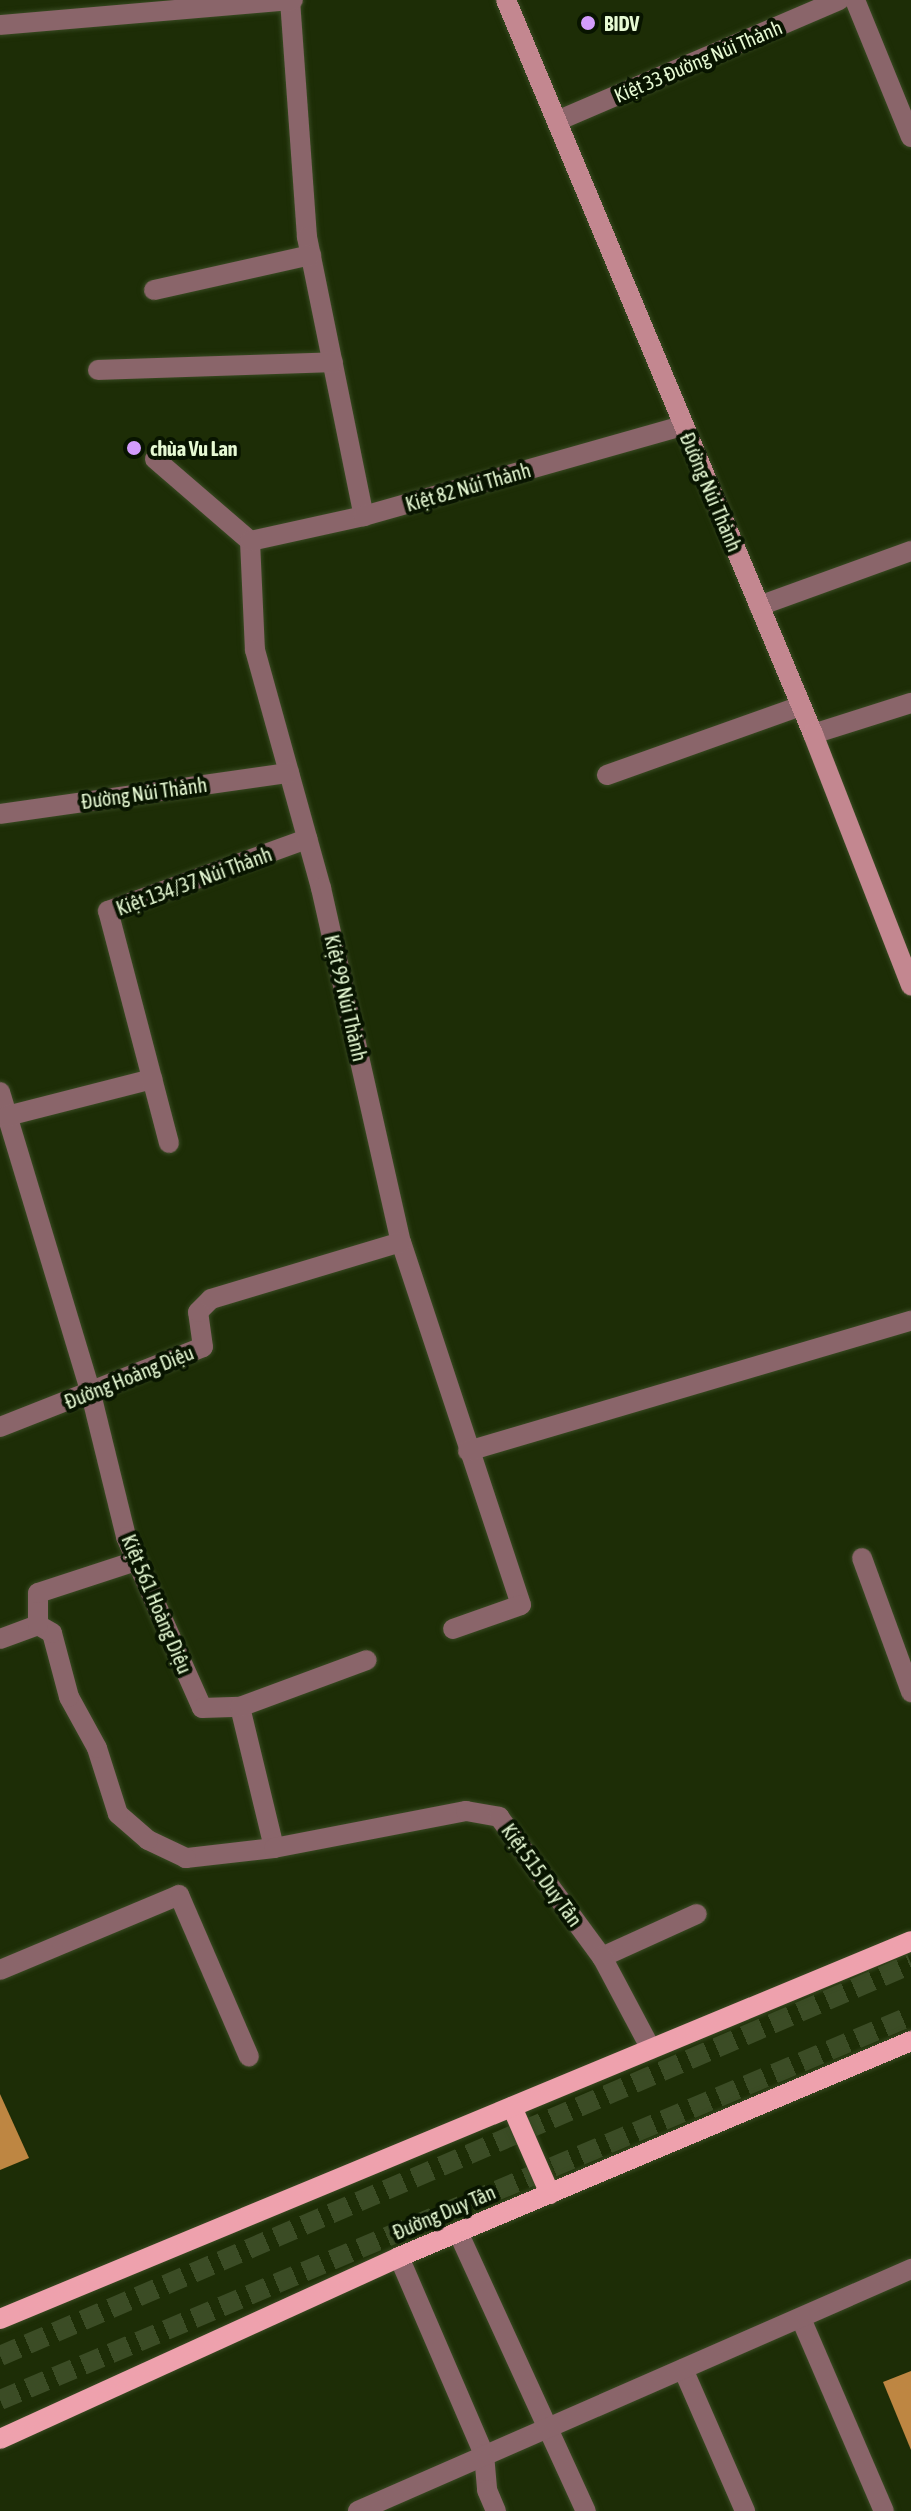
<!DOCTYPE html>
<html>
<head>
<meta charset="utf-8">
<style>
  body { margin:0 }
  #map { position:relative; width:911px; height:2511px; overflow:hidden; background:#1d2d06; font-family:"Asap Condensed",sans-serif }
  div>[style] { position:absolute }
  .building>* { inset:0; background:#be8642 }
  .primary-tunnel>* { height:20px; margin-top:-10px; transform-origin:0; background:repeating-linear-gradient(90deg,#3b4c25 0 20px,transparent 0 30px) }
  .roads { filter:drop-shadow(0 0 2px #394a23) drop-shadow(0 0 2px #394a23) }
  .lane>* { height:20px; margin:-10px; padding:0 10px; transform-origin:10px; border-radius:10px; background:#8a656a }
  .street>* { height:20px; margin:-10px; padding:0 10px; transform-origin:10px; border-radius:10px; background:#8a656a }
  .secondary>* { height:20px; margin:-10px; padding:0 10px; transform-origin:10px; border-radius:10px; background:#c38790 }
  .primary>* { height:20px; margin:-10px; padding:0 10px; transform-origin:10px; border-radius:10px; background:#eea1ad }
  .dots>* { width:22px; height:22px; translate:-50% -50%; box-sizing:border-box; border:4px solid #081400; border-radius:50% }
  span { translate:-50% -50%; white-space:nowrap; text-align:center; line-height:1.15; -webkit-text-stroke:8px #081400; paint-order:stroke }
  .poi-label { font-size:20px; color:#e6f9d3; font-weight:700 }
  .left { translate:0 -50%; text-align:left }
  .street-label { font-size:20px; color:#e6f9d3 }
</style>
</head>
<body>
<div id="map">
  <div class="building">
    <i style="clip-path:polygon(0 2094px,29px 2158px,0 2170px)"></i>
    <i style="clip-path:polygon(911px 2371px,911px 2450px,883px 2382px)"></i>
  </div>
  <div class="primary-tunnel">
    <i style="left:0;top:2356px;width:992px;rotate:-23.28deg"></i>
    <i style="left:0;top:2400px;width:989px;rotate:-22.86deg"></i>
  </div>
  <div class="roads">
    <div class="lane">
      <i style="left:855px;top:0;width:148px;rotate:67.8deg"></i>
      <i style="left:557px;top:121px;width:307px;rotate:-23.2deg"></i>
      <i style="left:759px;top:606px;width:162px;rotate:-19.9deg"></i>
      <i style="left:813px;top:734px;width:103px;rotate:-17.6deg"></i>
      <i style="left:607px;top:775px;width:206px;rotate:-19.6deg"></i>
      <i style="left:0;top:1092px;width:315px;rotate:73.2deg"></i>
      <i style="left:91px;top:1394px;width:147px;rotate:76.2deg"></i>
      <i style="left:126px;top:1537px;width:187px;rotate:66deg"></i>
      <i style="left:202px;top:1708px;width:38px;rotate:-2deg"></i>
      <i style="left:240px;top:1707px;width:145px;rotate:76.4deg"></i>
      <i style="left:274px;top:1848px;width:89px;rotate:173.5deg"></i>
      <i style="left:186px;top:1858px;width:42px;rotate:-154.7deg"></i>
      <i style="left:148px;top:1840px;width:40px;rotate:-139deg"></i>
      <i style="left:118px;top:1814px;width:69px;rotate:-107.7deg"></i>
      <i style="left:97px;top:1748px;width:58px;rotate:-118.8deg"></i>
      <i style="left:69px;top:1697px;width:66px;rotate:-104.9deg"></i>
      <i style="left:52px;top:1633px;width:16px;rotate:-150deg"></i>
      <i style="left:38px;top:1625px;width:40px;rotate:159.8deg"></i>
      <i style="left:7px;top:1116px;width:150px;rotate:-14.3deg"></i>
      <i style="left:169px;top:1143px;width:240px;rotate:-104.7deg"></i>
      <i style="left:108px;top:911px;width:212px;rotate:-19.9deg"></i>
      <i style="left:862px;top:1558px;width:143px;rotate:69.9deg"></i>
      <i style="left:38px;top:1625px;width:32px;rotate:-90deg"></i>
      <i style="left:38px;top:1593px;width:103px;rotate:-18.1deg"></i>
      <i style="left:240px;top:1707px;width:135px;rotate:-20.3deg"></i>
      <i style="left:602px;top:1957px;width:104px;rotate:-24.4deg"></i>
      <i style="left:0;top:1970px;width:194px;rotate:-22.7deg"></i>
      <i style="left:179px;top:1895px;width:176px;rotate:66.6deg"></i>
      <i style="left:458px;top:2232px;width:307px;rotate:65.4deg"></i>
      <i style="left:399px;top:2257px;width:215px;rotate:66.7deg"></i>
      <i style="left:484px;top:2454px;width:36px;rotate:85deg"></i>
      <i style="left:487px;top:2490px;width:23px;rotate:67deg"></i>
      <i style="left:802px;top:2321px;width:207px;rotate:66.7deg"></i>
      <i style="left:683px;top:2369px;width:155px;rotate:66.4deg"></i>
      <i style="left:358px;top:2511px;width:604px;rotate:-23.63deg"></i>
    </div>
    <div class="street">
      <i style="left:290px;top:0;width:238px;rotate:85.9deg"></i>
      <i style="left:307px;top:237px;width:285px;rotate:78.5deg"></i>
      <i style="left:0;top:25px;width:294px;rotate:-4.9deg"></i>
      <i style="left:154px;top:290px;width:161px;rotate:-12.6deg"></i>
      <i style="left:98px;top:370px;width:235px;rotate:-1.9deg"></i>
      <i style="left:155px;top:459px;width:125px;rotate:40.8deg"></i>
      <i style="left:250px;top:541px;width:109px;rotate:87.4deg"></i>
      <i style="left:255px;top:650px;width:247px;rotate:74.5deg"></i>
      <i style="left:321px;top:888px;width:363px;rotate:77.3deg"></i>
      <i style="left:401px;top:1242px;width:382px;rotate:71.7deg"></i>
      <i style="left:521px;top:1605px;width:72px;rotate:160.6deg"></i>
      <i style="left:250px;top:541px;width:117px;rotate:-12.4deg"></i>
      <i style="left:364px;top:516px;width:331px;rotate:-15.8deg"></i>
      <i style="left:0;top:814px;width:292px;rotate:-8.1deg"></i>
      <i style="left:0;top:1427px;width:218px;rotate:-21.5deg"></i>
      <i style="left:203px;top:1347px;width:35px;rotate:-98deg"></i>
      <i style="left:198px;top:1312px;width:18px;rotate:-45deg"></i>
      <i style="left:211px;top:1299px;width:198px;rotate:-16.7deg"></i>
      <i style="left:468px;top:1451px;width:462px;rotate:-16.4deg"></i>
      <i style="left:274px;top:1848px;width:196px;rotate:-10.9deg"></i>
      <i style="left:466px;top:1811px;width:34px;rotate:10deg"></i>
      <i style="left:499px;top:1817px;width:174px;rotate:53.7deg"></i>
      <i style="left:602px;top:1957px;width:104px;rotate:62deg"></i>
    </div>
    <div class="secondary">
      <i style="left:506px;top:0;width:796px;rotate:67.3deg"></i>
      <i style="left:813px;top:734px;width:270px;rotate:68.7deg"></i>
    </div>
    <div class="primary">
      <i style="left:512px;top:2107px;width:95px;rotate:66.4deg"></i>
      <i style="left:0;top:2319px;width:986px;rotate:-22.53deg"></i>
      <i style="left:0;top:2439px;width:439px;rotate:-24.5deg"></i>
      <i style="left:399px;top:2257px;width:556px;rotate:-22.87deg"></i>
    </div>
  </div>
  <div class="dots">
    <i style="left:588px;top:23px;background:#d39cfc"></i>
    <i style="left:134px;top:448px;background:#d39cfc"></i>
  </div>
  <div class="poi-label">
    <span class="left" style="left:604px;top:23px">BIDV</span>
    <span class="left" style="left:150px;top:448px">chùa Vu Lan</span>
  </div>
  <div class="street-label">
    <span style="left:698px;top:61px;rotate:-23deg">Kiệt 33 Đường Núi Thành</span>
    <span style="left:468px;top:487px;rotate:-16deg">Kiệt 82 Núi Thành</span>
    <span style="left:711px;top:492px;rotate:67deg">Đường Núi Thành</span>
    <span style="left:144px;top:793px;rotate:-8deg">Đường Núi Thành</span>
    <span style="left:194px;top:881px;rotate:-20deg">Kiệt 134/37 Núi Thành</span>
    <span style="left:346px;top:998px;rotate:77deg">Kiệt 99 Núi Thành</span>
    <span style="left:129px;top:1377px;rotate:-22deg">Đường Hoàng Diệu</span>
    <span style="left:157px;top:1604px;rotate:67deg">Kiệt 561 Hoàng Diệu</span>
    <span style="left:542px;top:1875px;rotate:54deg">Kiệt 515 Duy Tân</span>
    <span style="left:444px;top:2212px;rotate:-23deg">Đường Duy Tân</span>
  </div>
</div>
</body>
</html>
